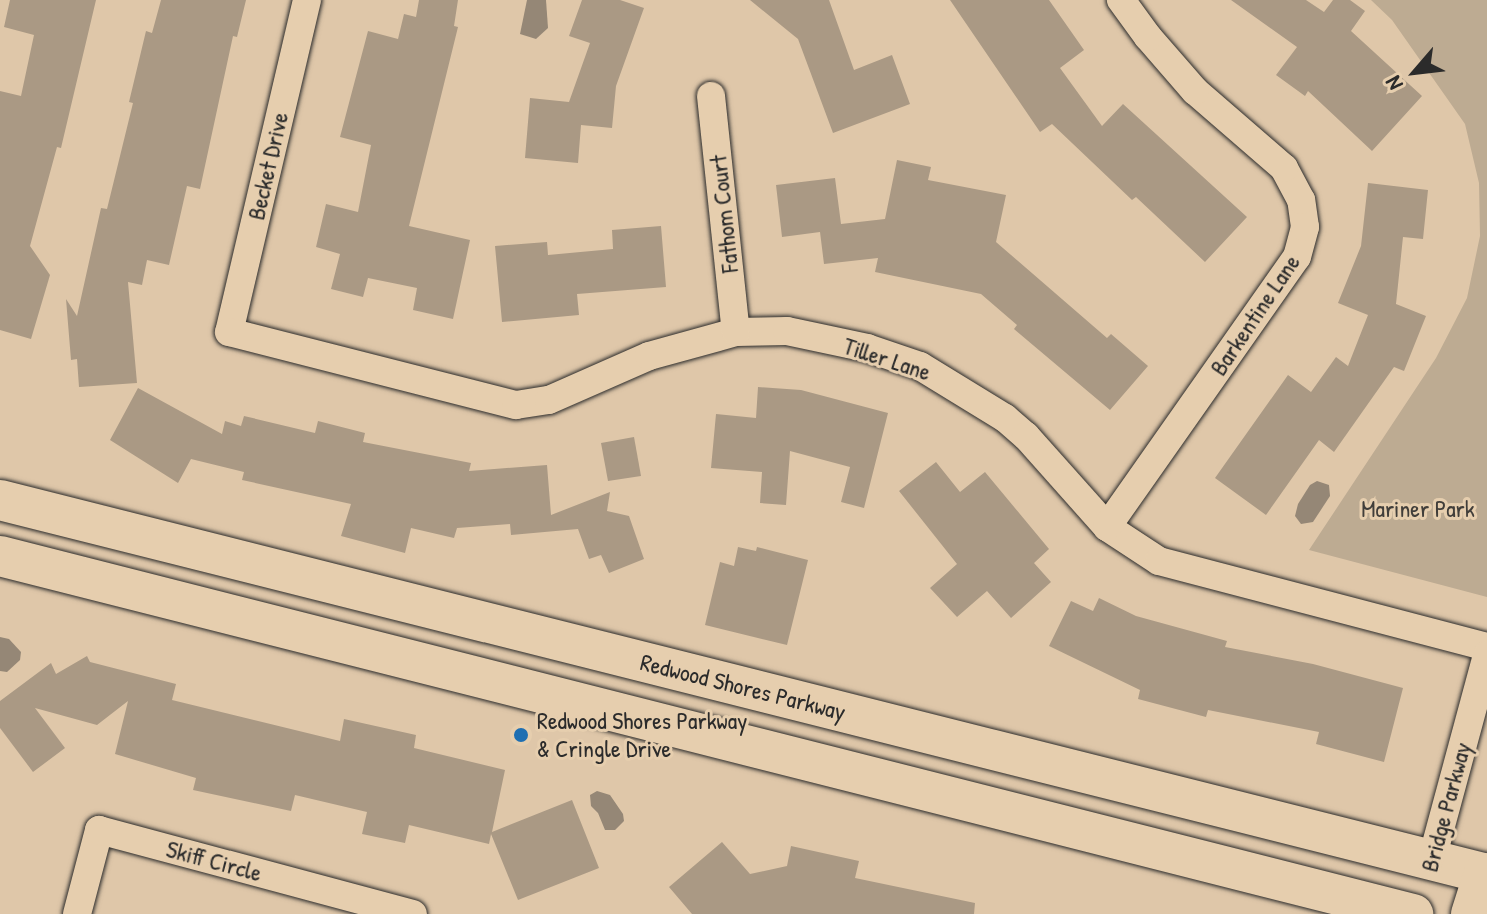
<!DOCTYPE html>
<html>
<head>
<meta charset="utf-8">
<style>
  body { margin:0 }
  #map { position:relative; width:1487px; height:914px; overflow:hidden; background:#dfc7a9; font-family:"Patrick Hand",sans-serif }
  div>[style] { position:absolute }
  .green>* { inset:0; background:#bdab92 }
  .water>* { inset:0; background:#958776 }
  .building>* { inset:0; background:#aa9984 }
  .roads { filter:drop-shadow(0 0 2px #2b2b2b) drop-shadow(0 0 2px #2b2b2b) }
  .street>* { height:28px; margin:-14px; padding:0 14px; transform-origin:14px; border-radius:14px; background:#e6ceae }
  .secondary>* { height:40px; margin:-20px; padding:0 20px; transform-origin:20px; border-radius:20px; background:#e6ceae }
  .dots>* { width:22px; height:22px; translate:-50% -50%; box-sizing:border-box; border:4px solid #e6ceae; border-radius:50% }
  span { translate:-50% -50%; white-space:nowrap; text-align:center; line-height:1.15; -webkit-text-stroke:6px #e6ceae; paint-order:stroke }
  .street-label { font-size:24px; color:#2b2b2b }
  .park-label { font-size:24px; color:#413e3a }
  .poi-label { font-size:24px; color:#2b2b2b }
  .left { translate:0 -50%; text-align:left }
  .north { position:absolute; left:1375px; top:32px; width:80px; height:80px; -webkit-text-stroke:6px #e6ceae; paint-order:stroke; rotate:242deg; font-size:22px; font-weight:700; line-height:32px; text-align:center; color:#2b2b2b }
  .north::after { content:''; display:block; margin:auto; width:28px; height:36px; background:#2b2b2b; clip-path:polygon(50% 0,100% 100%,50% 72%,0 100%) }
</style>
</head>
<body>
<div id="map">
  <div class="green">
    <i style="clip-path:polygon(1371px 0,1487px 0,1487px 597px,1309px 550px,1436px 358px,1467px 298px,1480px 236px,1479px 183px,1465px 124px,1392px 20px)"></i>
  </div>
  <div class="water">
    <i style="clip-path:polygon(527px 0,546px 0,548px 28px,536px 39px,520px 34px)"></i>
    <i style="clip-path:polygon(1317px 481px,1329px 485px,1330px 496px,1313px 522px,1301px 524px,1295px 516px,1298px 504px,1310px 485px)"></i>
    <i style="clip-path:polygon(0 637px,9px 639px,21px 652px,20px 660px,7px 672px,0 671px)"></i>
    <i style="clip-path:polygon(597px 791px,610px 795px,623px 814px,624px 821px,615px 830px,605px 830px,598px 813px,591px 806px,590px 795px)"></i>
  </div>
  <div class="building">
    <i style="clip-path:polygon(10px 0,96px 0,61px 148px,57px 147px,30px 246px,50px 275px,31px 339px,0 330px,0 91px,21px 96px,34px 35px,4px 27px)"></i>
    <i style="clip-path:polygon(161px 0,246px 0,237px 37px,233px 36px,200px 189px,187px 186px,169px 265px,147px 260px,142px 285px,128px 282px,137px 383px,79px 387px,77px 359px,71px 360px,66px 299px,77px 316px,101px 208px,107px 209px,133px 103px,129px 102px,146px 31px,152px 33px)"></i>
    <i style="clip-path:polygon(419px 0,458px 0,454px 26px,458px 27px,409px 226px,470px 240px,453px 319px,413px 310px,417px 288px,368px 278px,363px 297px,331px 289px,340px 254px,316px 247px,326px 204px,358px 212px,371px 145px,340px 137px,368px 31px,398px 39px,404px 14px,416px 17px)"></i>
    <i style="clip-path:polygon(582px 0,620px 0,644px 8px,616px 86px,612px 128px,581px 125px,578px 163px,525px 158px,530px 98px,569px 102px,590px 43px,569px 36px)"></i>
    <i style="clip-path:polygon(750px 0,829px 0,854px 70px,892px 55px,910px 104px,833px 133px,798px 39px)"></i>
    <i style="clip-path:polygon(950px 0,1049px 0,1084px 50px,1060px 68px,1102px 126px,1123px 104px,1247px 217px,1205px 262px,1136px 197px,1132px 200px,1052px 124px,1040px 132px)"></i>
    <i style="clip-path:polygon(1231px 0,1306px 0,1324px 12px,1333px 0,1350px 0,1365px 11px,1351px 31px,1422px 96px,1372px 151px,1308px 91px,1305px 96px,1276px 75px,1297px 47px)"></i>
    <i style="clip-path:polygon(897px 160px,931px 167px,928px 180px,1006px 195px,996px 242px,1107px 338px,1111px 334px,1148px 366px,1110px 410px,1014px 329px,1017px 325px,981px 294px,875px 272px,878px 258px,824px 264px,820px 232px,782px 237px,776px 185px,835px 178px,841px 224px,885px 219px)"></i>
    <i style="clip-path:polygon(1368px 183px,1428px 190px,1423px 239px,1403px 237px,1396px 304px,1426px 316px,1404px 371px,1394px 367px,1334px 452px,1319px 440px,1266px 515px,1215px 478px,1288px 375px,1311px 392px,1336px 357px,1348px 366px,1368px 315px,1338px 303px,1361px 246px)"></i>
    <i style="clip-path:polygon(661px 226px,666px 287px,577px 294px,579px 315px,502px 322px,495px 246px,547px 242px,548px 255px,613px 249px,612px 230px)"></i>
    <i style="clip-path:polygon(758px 387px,801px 390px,888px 413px,864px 508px,841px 502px,850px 467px,790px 451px,786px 505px,760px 503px,762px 472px,711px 468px,716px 414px,756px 418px)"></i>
    <i style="clip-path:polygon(138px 388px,222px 434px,225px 421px,241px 426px,244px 416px,315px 433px,318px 421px,365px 433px,363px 442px,471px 463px,469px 471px,547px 465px,551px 515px,610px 492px,607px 511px,629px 516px,644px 559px,609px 573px,601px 555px,589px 559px,578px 529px,511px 535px,510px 524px,457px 528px,454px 538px,411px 528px,405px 553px,341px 536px,351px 504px,242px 480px,244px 472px,191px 459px,178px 483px,110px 440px)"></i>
    <i style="clip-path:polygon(634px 437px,641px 476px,608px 481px,601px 443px)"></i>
    <i style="clip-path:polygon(936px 462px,960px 492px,985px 472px,1049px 549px,1034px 563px,1051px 582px,1011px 618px,987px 591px,957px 617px,930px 588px,957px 564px,899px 491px)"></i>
    <i style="clip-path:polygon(738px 547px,756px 551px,757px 547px,808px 560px,787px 645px,705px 625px,720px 562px,734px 566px)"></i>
    <i style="clip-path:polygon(1099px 598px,1136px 616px,1227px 641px,1225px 647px,1313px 664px,1403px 688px,1384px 762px,1316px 744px,1319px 732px,1208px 710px,1206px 717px,1138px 699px,1140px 690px,1049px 646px,1071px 601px,1093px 611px)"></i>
    <i style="clip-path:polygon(87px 656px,90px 662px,176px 684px,172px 700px,340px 741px,344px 719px,416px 735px,414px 748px,505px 770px,492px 832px,572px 800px,599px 868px,518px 900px,491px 834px,489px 844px,409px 825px,405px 843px,362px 834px,367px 812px,295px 795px,291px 811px,193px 790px,196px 778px,115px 754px,128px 701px,97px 725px,35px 708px,65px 748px,33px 772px,0 728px,0 701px,51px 663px,56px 674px)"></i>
    <i style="clip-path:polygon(722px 842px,750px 874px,787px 866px,791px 846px,859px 861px,855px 878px,975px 903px,974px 914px,692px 914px,669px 887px)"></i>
  </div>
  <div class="roads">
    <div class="street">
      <i style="left:307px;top:0;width:341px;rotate:103.2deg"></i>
      <i style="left:229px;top:332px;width:296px;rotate:14.3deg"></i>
      <i style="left:516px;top:405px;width:33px;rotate:-9deg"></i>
      <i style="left:549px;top:400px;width:109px;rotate:-23.7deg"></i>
      <i style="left:649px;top:356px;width:90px;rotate:-15.4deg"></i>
      <i style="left:736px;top:332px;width:51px;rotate:-1.1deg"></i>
      <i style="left:787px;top:331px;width:82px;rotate:12deg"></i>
      <i style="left:867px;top:348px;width:56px;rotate:18.8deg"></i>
      <i style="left:920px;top:366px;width:100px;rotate:31.5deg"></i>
      <i style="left:1005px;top:418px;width:28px;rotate:41deg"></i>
      <i style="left:1026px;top:436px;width:122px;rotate:48.3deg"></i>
      <i style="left:1107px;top:527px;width:62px;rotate:33.2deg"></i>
      <i style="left:1159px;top:561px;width:339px;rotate:14.7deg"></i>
      <i style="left:711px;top:96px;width:237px;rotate:84deg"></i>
      <i style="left:1107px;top:527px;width:330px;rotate:-54.9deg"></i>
      <i style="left:1297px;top:257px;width:31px;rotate:-75deg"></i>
      <i style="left:1305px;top:227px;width:27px;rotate:-98deg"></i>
      <i style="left:1301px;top:200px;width:36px;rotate:-118deg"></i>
      <i style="left:1284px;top:168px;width:118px;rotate:-139.1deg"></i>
      <i style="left:1195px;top:91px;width:72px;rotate:-131deg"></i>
      <i style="left:1148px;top:37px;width:46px;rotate:-126.1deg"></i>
      <i style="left:1432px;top:859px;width:211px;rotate:-74.9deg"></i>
      <i style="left:77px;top:914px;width:87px;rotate:-75.3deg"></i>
      <i style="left:99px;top:830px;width:325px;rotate:15deg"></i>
    </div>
    <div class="secondary">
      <i style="left:0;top:500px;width:1533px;rotate:14.12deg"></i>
      <i style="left:0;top:556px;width:1458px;rotate:14.22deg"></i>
      <i style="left:1471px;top:914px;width:43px;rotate:-72.4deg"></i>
    </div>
  </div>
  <div class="dots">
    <i style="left:521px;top:735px;background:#1f6fb2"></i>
  </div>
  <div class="street-label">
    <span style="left:268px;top:166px;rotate:-77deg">Becket Drive</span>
    <span style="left:724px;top:214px;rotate:-96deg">Fathom Court</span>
    <span style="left:1255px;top:315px;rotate:-56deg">Barkentine Lane</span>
    <span style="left:887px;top:359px;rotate:18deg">Tiller Lane</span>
    <span style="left:743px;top:687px;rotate:14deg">Redwood Shores Parkway</span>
    <span style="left:1446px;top:807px;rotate:-75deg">Bridge Parkway</span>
    <span style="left:214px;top:861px;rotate:15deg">Skiff Circle</span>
  </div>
  <div class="park-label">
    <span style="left:1418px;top:509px">Mariner Park</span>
  </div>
  <div class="poi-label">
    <span class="left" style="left:537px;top:735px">Redwood Shores Parkway<br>&amp; Cringle Drive</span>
  </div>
  <div class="north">N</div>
</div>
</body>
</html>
